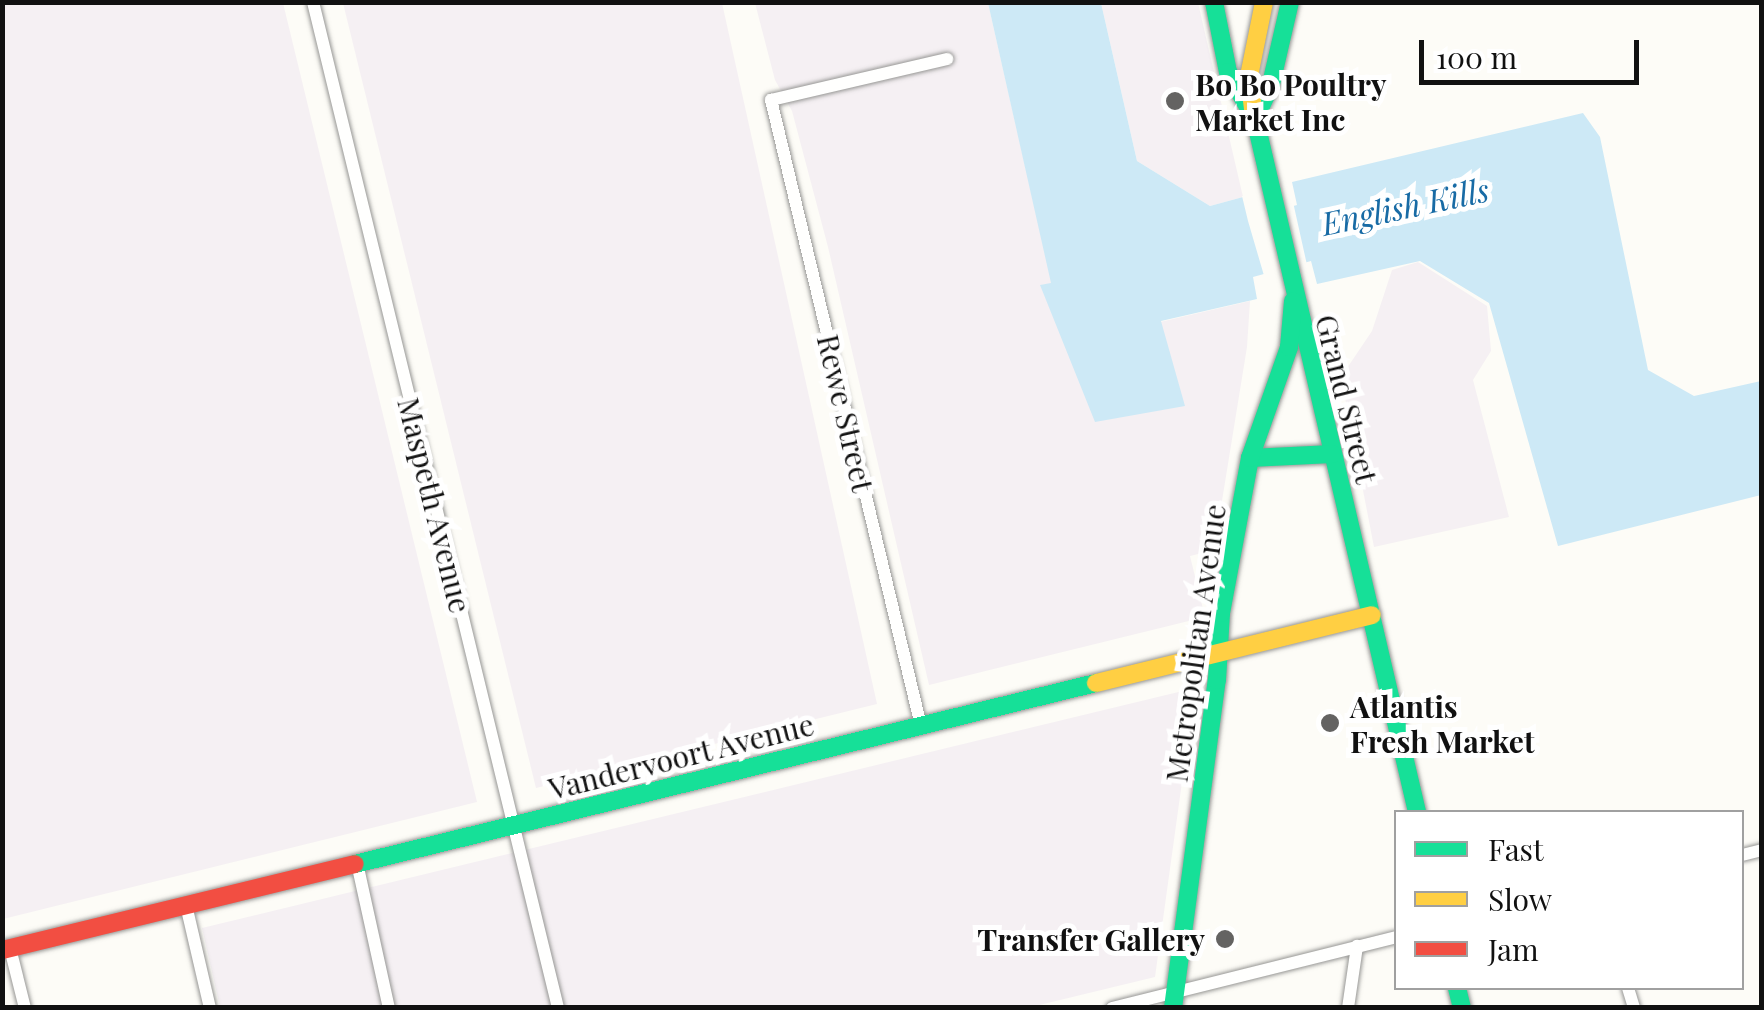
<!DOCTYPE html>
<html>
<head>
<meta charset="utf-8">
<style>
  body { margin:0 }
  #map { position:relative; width:1764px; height:1010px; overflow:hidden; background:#fdfcf7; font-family:"Playfair Display",serif }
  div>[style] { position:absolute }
  .industrial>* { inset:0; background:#f5f0f3 }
  .water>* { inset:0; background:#cde9f6 }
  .pier>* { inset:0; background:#fdfcf7 }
  .roads { filter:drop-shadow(0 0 2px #979795) drop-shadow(0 0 2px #979795) }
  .street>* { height:12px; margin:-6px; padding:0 6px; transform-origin:6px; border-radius:6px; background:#fffffe }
  .fast>* { height:18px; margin:-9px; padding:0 9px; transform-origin:9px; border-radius:9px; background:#16e098 }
  .slow>* { height:18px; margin:-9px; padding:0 9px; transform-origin:9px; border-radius:9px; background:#ffcf43 }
  .jam>* { height:18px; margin:-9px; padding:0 9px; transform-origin:9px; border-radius:9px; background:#f24e42 }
  .dots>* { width:28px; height:28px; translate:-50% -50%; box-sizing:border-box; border:5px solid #fff; border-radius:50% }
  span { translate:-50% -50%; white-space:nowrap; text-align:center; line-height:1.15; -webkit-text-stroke:10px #fff; paint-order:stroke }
  .poi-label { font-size:30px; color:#111; font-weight:700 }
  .left { translate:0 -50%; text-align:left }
  .right { translate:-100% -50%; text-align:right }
  .street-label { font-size:30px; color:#111 }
  .water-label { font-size:32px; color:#186ba5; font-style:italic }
  .frame { position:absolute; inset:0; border:5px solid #111; pointer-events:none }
  .legend { position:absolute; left:1394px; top:810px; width:350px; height:180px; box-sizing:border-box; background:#fff; border:2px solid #a0a0a0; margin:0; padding:12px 18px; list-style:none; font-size:30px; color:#111 }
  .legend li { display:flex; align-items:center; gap:20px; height:50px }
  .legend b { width:50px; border:2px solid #a0a0a0 }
  .scale { position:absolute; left:1419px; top:40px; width:220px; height:45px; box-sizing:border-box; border:5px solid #111; border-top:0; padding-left:12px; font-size:30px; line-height:35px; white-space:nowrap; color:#111; -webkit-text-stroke:8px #fff; paint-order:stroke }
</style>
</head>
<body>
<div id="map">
  <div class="industrial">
    <i style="clip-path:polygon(2px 3px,283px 3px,477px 802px,3px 919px)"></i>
    <i style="clip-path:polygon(343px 3px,722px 3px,877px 704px,536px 788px)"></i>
    <i style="clip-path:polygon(755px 3px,988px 3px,1052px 284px,1041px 285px,1160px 322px,1250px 301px,1247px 347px,1214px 550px,1190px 556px,1205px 617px,929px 685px,828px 247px,792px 111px,775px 80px)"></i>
    <i style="clip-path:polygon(1101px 3px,1198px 3px,1243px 197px,1210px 206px,1137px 161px)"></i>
    <i style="clip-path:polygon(1418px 262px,1487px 306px,1491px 351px,1473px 380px,1509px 517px,1374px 547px,1341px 377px,1372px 331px,1392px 270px)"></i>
    <i style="clip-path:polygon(1195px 688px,1155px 977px,1027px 1008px,220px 1007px,202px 928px)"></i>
  </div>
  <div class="water">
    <i style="clip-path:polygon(988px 3px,1101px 3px,1137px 161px,1210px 206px,1243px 197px,1250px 218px,1297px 205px,1292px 182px,1583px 113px,1600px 137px,1648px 370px,1694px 396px,1761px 381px,1761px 495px,1558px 546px,1489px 303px,1420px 261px,1317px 284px,1311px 261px,1253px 277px,1257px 299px,1161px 321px,1185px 406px,1095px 422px,1040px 285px,1051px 283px)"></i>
  </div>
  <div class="pier">
    <i style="clip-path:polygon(1289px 184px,1307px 265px,1309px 266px,1315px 288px,1308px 267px,1265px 279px,1248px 221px,1242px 196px,1248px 195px,1253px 212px,1291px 202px)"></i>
  </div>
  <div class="roads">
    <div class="street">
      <i style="left:313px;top:2px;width:1035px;rotate:76.31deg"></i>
      <i style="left:921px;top:726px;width:644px;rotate:-103.47deg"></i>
      <i style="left:771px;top:100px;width:181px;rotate:-13.1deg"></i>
      <i style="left:1742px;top:855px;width:21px;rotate:-14deg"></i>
      <i style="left:357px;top:863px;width:148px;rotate:77.6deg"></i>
      <i style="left:186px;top:905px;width:106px;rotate:76.9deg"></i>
      <i style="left:10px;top:948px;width:62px;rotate:76deg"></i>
      <i style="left:1628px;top:988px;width:21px;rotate:73deg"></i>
      <i style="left:1112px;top:1008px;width:293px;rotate:-14deg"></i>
      <i style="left:1348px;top:1008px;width:63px;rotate:-81.7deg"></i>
    </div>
    <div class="fast">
      <i style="left:1214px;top:2px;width:71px;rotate:78.7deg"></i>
      <i style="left:1228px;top:72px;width:54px;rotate:60.1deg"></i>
      <i style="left:1255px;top:119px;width:712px;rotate:76.84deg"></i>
      <i style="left:1255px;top:119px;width:38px;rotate:-65deg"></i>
      <i style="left:1271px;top:84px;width:84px;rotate:-77deg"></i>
      <i style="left:1250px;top:458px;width:82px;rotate:-2.8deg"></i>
      <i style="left:355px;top:864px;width:763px;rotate:-13.73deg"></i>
      <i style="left:1457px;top:988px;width:21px;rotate:76deg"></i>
      <i style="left:1173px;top:1008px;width:331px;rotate:-82.4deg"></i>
      <i style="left:1217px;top:680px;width:67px;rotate:-86.6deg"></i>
      <i style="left:1221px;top:613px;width:158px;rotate:-79.4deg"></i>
      <i style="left:1250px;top:458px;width:118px;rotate:-70.6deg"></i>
      <i style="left:1289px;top:347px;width:46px;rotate:-85deg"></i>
    </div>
    <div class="slow">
      <i style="left:1253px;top:109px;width:33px;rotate:-97deg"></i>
      <i style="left:1249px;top:76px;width:76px;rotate:-78.5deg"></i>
      <i style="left:1096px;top:683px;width:284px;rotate:-13.8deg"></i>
    </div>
    <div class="jam">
      <i style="left:2px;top:950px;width:363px;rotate:-13.7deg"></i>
    </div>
  </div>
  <div class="dots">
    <i style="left:1175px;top:101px;background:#646362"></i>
    <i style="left:1330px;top:723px;background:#646362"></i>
    <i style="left:1225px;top:939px;background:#646362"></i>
  </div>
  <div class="poi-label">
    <span class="left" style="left:1195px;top:101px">Bo Bo Poultry<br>Market Inc</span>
    <span class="left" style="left:1350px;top:723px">Atlantis<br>Fresh Market</span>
    <span class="right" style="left:1205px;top:939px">Transfer Gallery</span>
  </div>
  <div class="street-label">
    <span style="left:1347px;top:399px;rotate:76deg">Grand Street</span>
    <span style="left:846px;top:413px;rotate:77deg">Rewe Street</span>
    <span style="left:435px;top:505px;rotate:76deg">Maspeth Avenue</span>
    <span style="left:1195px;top:643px;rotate:-82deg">Metropolitan Avenue</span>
    <span style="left:681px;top:756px;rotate:-14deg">Vandervoort Avenue</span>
  </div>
  <div class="water-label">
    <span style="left:1405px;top:206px;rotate:-12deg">English Kills</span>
  </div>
  <div class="frame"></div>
  <ul class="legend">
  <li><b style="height:12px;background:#16e098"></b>Fast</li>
  <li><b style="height:12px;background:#ffcf43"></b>Slow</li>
  <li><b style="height:12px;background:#f24e42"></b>Jam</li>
  </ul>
  <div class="scale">100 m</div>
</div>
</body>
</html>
